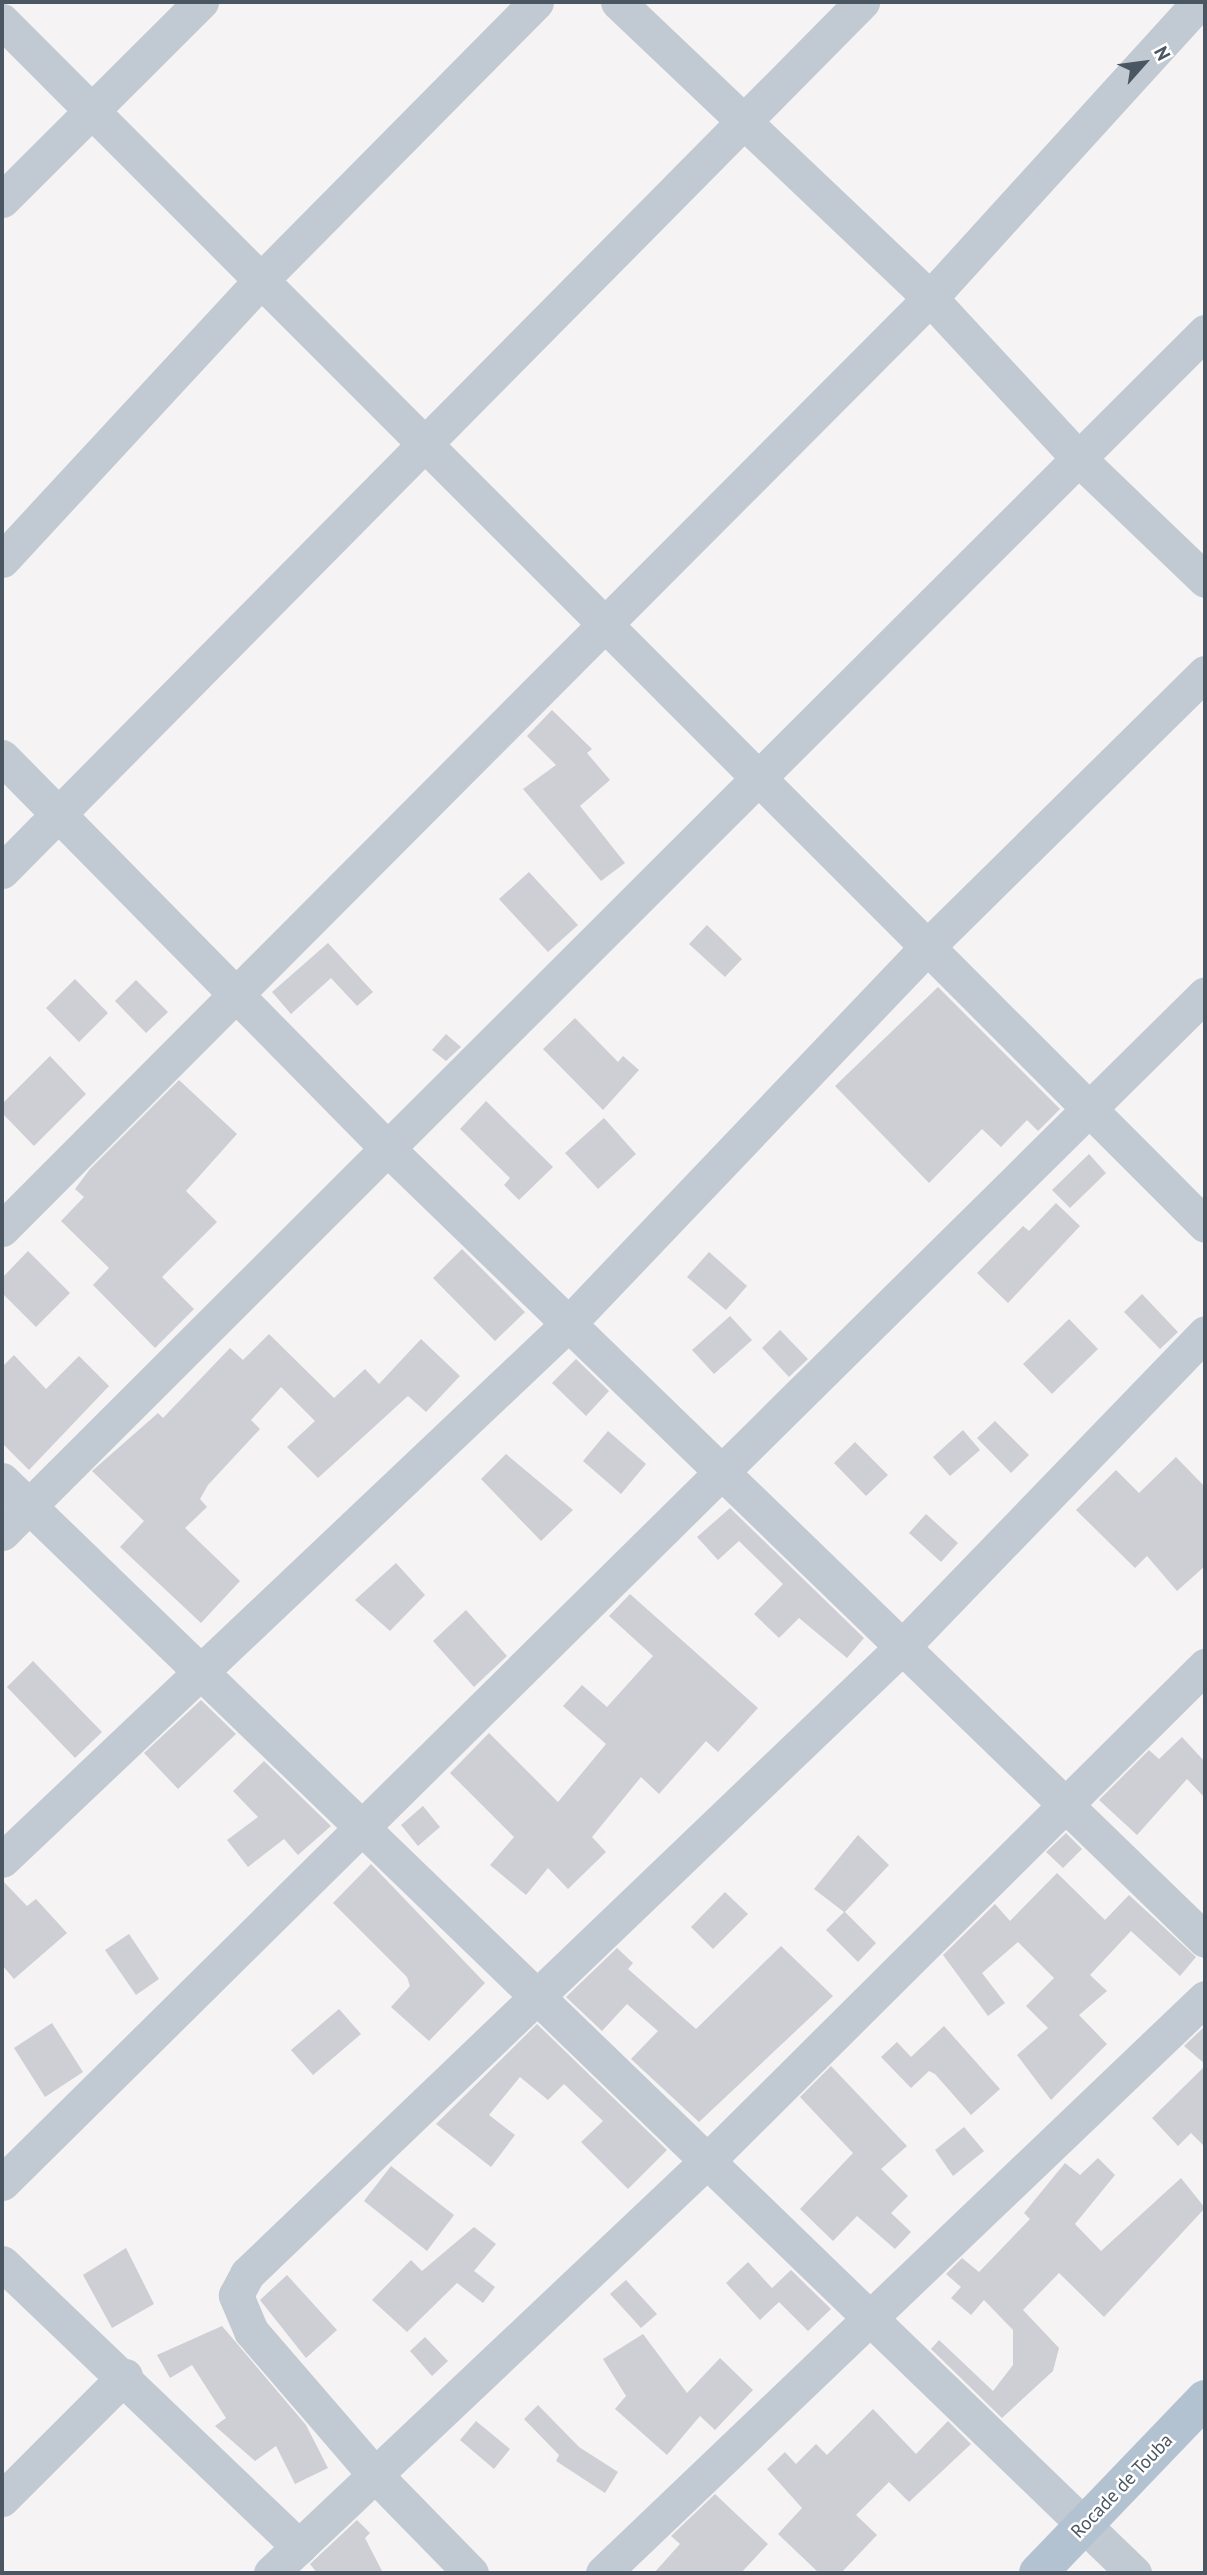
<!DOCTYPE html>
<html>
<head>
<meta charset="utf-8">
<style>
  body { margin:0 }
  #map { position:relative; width:1207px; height:2575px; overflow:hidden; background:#f5f3f3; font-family:"PT Sans",sans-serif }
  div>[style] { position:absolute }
  .building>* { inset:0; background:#cdcfd5 }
  .minor>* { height:35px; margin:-17.5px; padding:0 17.5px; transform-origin:17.5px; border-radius:17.5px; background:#c1cad2 }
  .major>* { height:38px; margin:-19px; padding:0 19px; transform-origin:19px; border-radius:19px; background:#b3c2d1 }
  span { translate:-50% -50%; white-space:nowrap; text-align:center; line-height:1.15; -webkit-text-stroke:5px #fff; paint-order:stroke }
  .street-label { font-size:19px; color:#4a5661 }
  .frame { position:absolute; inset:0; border:4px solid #4a5661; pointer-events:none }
  .north { position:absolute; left:1109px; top:28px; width:70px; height:70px; -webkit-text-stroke:5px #fff; paint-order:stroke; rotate:62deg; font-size:19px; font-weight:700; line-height:28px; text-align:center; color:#4a5661 }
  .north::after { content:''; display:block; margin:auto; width:24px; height:32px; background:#4a5661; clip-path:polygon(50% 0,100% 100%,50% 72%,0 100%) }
</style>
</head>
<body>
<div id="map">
  <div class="building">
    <i style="clip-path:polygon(552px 710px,592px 749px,587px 753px,610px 780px,580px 806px,625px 863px,601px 881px,523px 789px,556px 765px,527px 736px)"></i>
    <i style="clip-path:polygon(529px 872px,578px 925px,548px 952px,499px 899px)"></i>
    <i style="clip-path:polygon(707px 925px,742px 959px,725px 977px,689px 944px)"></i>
    <i style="clip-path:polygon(328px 943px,373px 992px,357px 1006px,331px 978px,291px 1014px,272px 992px)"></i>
    <i style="clip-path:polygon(75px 979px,108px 1013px,79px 1042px,46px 1008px)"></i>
    <i style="clip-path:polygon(136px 980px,168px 1012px,146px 1033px,115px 1001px)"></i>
    <i style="clip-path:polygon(938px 987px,1060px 1109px,1038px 1131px,1027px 1120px,1001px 1147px,982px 1129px,929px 1183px,835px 1086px)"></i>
    <i style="clip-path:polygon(575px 1018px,618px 1062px,623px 1056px,639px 1070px,603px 1110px,543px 1049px)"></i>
    <i style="clip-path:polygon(446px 1034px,461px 1047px,446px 1061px,432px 1050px)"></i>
    <i style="clip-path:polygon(50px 1056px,86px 1094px,34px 1146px,2px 1113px,2px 1104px)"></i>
    <i style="clip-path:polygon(179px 1080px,237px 1134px,186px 1191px,217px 1222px,162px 1277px,194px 1309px,155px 1348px,93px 1285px,109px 1268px,61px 1221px,84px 1197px,75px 1189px,90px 1169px)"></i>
    <i style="clip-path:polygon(486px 1101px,553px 1167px,519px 1200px,504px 1185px,510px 1178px,460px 1129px)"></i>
    <i style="clip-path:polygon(604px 1118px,636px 1154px,598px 1189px,565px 1153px)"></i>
    <i style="clip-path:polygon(1089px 1154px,1106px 1173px,1070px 1208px,1052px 1190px)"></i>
    <i style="clip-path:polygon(1056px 1203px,1080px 1226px,1008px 1303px,977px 1273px,1023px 1226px,1029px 1231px)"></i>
    <i style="clip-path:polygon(462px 1249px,525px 1312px,495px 1341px,433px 1278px)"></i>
    <i style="clip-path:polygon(28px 1251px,70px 1293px,36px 1327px,2px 1293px,2px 1278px)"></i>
    <i style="clip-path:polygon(709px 1252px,747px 1286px,726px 1310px,687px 1277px)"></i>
    <i style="clip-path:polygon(1142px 1294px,1178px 1332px,1160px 1349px,1124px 1312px)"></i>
    <i style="clip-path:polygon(730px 1316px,752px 1340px,714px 1374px,692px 1350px)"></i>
    <i style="clip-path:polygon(1069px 1319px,1098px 1349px,1052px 1394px,1023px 1364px)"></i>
    <i style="clip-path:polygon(780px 1330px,808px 1359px,789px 1377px,762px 1348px)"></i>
    <i style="clip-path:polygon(269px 1334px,334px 1398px,365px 1369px,379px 1384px,421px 1339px,460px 1376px,426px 1412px,408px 1396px,318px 1478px,287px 1447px,315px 1421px,281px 1387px,251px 1420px,260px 1429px,208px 1485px,200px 1499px,207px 1507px,185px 1528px,240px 1581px,201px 1623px,120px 1547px,144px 1521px,92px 1471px,158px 1413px,163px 1418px,230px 1348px,243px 1360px)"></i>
    <i style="clip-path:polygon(14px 1355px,46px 1389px,79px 1356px,109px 1386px,29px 1470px,2px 1443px,2px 1367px)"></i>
    <i style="clip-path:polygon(576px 1359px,609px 1391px,586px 1416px,552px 1383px)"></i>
    <i style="clip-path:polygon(995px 1421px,1029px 1455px,1011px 1473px,977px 1438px)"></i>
    <i style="clip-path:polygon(963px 1430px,980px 1450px,950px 1476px,933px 1457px)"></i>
    <i style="clip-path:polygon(608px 1431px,646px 1464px,621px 1494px,583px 1461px)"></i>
    <i style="clip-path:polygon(855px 1442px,888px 1475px,866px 1496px,834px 1463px)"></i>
    <i style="clip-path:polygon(506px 1454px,573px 1510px,541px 1541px,481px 1479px)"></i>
    <i style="clip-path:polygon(1176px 1457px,1205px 1487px,1205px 1566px,1177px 1591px,1147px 1556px,1135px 1568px,1076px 1510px,1116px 1470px,1139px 1493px)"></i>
    <i style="clip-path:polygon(730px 1508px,864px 1638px,847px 1658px,799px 1618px,779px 1638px,754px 1614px,783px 1584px,739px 1541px,718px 1560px,697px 1537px)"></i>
    <i style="clip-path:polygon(926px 1514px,958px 1543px,941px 1562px,909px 1533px)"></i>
    <i style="clip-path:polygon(396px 1563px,425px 1595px,390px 1631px,355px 1600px)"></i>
    <i style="clip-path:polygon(630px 1594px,758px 1708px,718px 1752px,706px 1741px,659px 1794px,641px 1777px,592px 1837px,606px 1852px,568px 1889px,548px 1868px,526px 1895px,490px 1865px,514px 1837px,450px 1773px,489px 1733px,558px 1802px,606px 1744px,563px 1706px,582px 1685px,607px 1707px,653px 1656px,609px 1616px)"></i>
    <i style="clip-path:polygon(466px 1610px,507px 1656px,474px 1687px,433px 1641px)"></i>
    <i style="clip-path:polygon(33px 1661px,102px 1732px,75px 1758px,7px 1687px)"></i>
    <i style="clip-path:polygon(201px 1700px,236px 1734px,178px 1789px,144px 1753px)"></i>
    <i style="clip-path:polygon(1182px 1737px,1205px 1762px,1205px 1798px,1187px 1779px,1137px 1835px,1099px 1800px,1149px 1750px,1159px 1759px)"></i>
    <i style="clip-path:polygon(264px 1761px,331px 1826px,298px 1855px,284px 1839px,248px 1867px,227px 1840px,258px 1817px,233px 1791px)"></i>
    <i style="clip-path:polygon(423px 1806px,440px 1827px,418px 1846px,401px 1825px)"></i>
    <i style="clip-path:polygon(1066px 1833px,1082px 1849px,1063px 1868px,1046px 1852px)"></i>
    <i style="clip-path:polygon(858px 1835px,889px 1865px,845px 1912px,876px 1943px,858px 1962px,826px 1930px,844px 1912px,814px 1889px)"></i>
    <i style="clip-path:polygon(371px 1864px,485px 1983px,429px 2041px,391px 2007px,410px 1986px,407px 1977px,333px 1903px)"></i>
    <i style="clip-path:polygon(1057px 1873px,1105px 1920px,1129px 1895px,1196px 1957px,1180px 1976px,1131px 1931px,1090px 1975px,1107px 1991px,1079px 2015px,1107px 2044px,1051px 2100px,1017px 2055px,1048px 2028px,1026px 2006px,1054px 1978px,1018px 1942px,982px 1973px,1005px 2003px,988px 2016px,943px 1955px,995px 1904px,1010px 1921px)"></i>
    <i style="clip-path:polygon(2px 1880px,27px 1906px,36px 1899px,67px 1933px,14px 1979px,2px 1965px)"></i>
    <i style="clip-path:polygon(725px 1892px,748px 1914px,713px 1949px,691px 1927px)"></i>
    <i style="clip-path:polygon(129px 1934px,159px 1979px,136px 1995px,105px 1950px)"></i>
    <i style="clip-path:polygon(781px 1946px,833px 1996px,699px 2122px,631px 2059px,658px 2031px,627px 2004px,602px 2031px,566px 1997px,617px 1948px,633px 1963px,628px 1969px,696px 2029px)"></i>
    <i style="clip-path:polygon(339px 2009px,361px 2034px,313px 2075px,291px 2050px)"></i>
    <i style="clip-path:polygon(52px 2023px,83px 2072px,45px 2097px,14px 2048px)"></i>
    <i style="clip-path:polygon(537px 2024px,667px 2150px,628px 2189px,581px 2142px,603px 2121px,564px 2084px,548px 2100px,520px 2077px,489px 2115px,515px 2135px,491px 2167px,436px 2124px)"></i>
    <i style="clip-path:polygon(944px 2026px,1000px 2089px,971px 2115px,935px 2074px,929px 2071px,911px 2088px,881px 2057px,897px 2042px,911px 2057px)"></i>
    <i style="clip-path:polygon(1205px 2026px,1205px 2064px,1184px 2046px)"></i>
    <i style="clip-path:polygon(831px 2066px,907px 2146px,881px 2169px,908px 2196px,891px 2213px,911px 2232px,895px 2249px,857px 2216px,833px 2241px,800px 2209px,853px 2153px,800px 2097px)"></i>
    <i style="clip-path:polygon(1205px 2066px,1205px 2147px,1191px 2133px,1178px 2146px,1152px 2118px)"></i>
    <i style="clip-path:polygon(964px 2127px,984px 2151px,953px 2176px,935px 2150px)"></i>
    <i style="clip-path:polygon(1098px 2158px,1115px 2175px,1075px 2224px,1101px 2251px,1181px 2178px,1205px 2208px,1104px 2317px,1059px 2273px,1023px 2310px,1059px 2348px,1053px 2371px,1002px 2418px,931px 2349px,939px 2340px,993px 2391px,1013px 2365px,1013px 2330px,984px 2300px,971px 2315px,951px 2298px,961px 2287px,946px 2274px,962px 2258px,979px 2272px,1030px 2219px,1024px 2213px,1065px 2163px,1080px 2175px)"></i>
    <i style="clip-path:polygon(391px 2166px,454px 2215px,427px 2251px,364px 2201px)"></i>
    <i style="clip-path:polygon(474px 2227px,496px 2244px,474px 2271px,495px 2287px,483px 2303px,457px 2283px,407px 2332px,372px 2300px,411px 2260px,422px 2271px)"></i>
    <i style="clip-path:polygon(126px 2248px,154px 2304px,112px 2328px,83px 2275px)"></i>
    <i style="clip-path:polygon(748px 2262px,772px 2288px,791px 2270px,831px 2309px,808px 2331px,779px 2302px,760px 2320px,726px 2283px)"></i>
    <i style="clip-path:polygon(287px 2275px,337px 2330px,306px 2358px,260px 2300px)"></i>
    <i style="clip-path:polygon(626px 2280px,657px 2314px,641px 2328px,610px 2294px)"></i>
    <i style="clip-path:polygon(222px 2326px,306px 2425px,328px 2468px,295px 2484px,276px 2446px,255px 2461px,215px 2426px,226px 2418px,192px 2365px,170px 2378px,157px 2355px)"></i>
    <i style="clip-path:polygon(643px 2334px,687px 2393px,720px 2358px,753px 2390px,715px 2430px,700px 2416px,667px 2455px,615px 2409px,626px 2396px,603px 2359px)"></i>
    <i style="clip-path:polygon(425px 2337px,448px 2361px,432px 2376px,410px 2351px)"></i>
    <i style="clip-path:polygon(538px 2405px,579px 2447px,618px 2472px,605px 2493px,556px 2461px,559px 2455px,524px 2419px)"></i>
    <i style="clip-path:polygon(873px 2409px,916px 2454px,948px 2421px,971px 2444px,909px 2502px,889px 2482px,856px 2515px,877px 2535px,841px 2573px,819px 2573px,778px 2534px,802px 2508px,767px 2469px,785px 2452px,796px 2464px,816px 2444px,827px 2455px)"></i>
    <i style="clip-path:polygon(476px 2421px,510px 2449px,494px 2469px,460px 2440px)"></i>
    <i style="clip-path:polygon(715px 2494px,768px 2544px,741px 2573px,654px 2573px,680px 2544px,671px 2536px)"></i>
    <i style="clip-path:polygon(357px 2520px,370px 2533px,365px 2538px,383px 2573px,317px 2573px,310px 2564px)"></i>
  </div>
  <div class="minor">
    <i style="left:618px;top:2px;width:430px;rotate:43.5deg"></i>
    <i style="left:930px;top:298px;width:221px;rotate:47.2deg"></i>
    <i style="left:1080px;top:460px;width:173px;rotate:43.8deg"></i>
    <i style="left:2px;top:21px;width:1702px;rotate:45.02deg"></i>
    <i style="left:2px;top:200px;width:281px;rotate:-44.9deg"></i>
    <i style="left:2px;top:560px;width:381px;rotate:-47.2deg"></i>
    <i style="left:261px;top:280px;width:391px;rotate:-45.3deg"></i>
    <i style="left:2px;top:757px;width:550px;rotate:45.44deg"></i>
    <i style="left:388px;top:1149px;width:1137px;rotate:44.07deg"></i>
    <i style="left:2px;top:871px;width:1223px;rotate:-45.3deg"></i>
    <i style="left:2px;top:1229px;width:1315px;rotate:-45.09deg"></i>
    <i style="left:930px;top:298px;width:400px;rotate:-47.7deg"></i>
    <i style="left:2px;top:1480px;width:1574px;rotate:44deg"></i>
    <i style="left:2px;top:1533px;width:1700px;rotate:-44.95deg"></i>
    <i style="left:2px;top:1860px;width:781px;rotate:-43.44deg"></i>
    <i style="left:569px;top:1323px;width:523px;rotate:-46.39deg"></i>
    <i style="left:930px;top:944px;width:386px;rotate:-44.6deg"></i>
    <i style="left:2px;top:2183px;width:1691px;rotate:-44.66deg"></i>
    <i style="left:2px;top:2263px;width:411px;rotate:43.7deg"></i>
    <i style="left:2px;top:2499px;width:174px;rotate:-45deg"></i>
    <i style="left:271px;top:2573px;width:598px;rotate:-43.38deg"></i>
    <i style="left:706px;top:2162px;width:704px;rotate:-44.83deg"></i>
    <i style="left:471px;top:2573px;width:136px;rotate:-134.4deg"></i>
    <i style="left:376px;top:2476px;width:191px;rotate:-130.8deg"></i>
    <i style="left:251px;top:2331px;width:39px;rotate:-113deg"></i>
    <i style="left:236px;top:2295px;width:24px;rotate:-62deg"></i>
    <i style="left:247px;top:2274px;width:907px;rotate:-43.75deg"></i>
    <i style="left:902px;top:1647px;width:436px;rotate:-46deg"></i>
    <i style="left:603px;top:2573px;width:832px;rotate:-43.69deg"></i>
  </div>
  <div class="major">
    <i style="left:1038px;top:2573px;width:241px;rotate:-46.2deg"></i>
  </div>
  <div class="street-label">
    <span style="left:1122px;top:2486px;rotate:-46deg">Rocade de Touba</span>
  </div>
  <div class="frame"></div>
  <div class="north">N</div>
</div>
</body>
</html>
